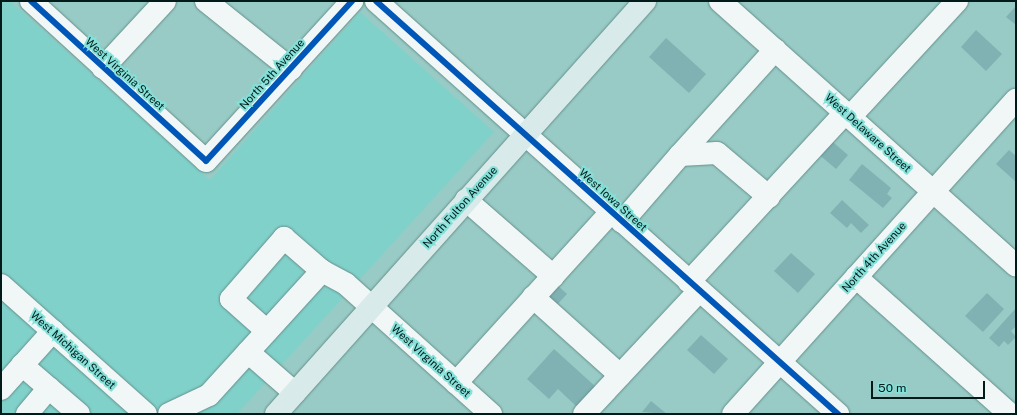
<!DOCTYPE html>
<html>
<head>
<meta charset="utf-8">
<style>
  body { margin:0 }
  #map { position:relative; width:1017px; height:415px; overflow:hidden; background:#99cbc6; font-family:"Public Sans",sans-serif }
  div>[style] { position:absolute }
  .built>* { inset:0; background:#80d1ca }
  .building>* { inset:0; background:#81b2b3 }
  .roads { filter:drop-shadow(0 0 1px #65908c) drop-shadow(0 0 1px #65908c) }
  .minor>* { height:22px; margin:-11px; padding:0 11px; transform-origin:11px; border-radius:11px; background:#f0f7f6 }
  .major>* { height:22px; margin:-11px; padding:0 11px; transform-origin:11px; border-radius:11px; background:#d8eae9 }
  .cycleway>* { height:6px; margin:-3px; padding:0 3px; transform-origin:3px; border-radius:3px; background:#0057b8 }
  span { translate:-50% -50%; white-space:nowrap; text-align:center; line-height:1.15; -webkit-text-stroke:4px #84e0d8; paint-order:stroke }
  .street-label { font-size:11px; color:#001b19 }
  .frame { position:absolute; inset:0; border:2px solid #001b19; pointer-events:none }
  .scale { position:absolute; left:871px; top:381px; width:114px; height:18px; box-sizing:border-box; border:2px solid #001b19; border-top:0; padding-left:5px; font-size:12px; line-height:14px; white-space:nowrap; color:#001b19; -webkit-text-stroke:3px #84e0d8; paint-order:stroke }
</style>
</head>
<body>
<div id="map">
  <div class="built">
    <i style="clip-path:polygon(1px 1px,10px 1px,210px 180px,360px 12px,494px 132px,237px 414px,1px 414px)"></i>
  </div>
  <div class="building">
    <i style="clip-path:polygon(1016px 6px,1016px 25px,1006px 17px)"></i>
    <i style="clip-path:polygon(976px 30px,1002px 54px,986px 71px,961px 47px)"></i>
    <i style="clip-path:polygon(666px 38px,706px 74px,689px 93px,649px 57px)"></i>
    <i style="clip-path:polygon(828px 138px,848px 155px,836px 169px,816px 152px)"></i>
    <i style="clip-path:polygon(1009px 150px,1016px 156px,1016px 182px,996px 164px)"></i>
    <i style="clip-path:polygon(862px 164px,891px 188px,887px 194px,892px 198px,883px 208px,849px 180px)"></i>
    <i style="clip-path:polygon(842px 200px,869px 225px,861px 233px,851px 223px,847px 228px,830px 213px)"></i>
    <i style="clip-path:polygon(791px 253px,815px 274px,798px 293px,774px 271px)"></i>
    <i style="clip-path:polygon(555px 283px,567px 294px,556px 306px,544px 295px)"></i>
    <i style="clip-path:polygon(987px 293px,1004px 309px,983px 332px,965px 316px)"></i>
    <i style="clip-path:polygon(1016px 308px,1016px 326px,1011px 331px,1016px 337px,1008px 345px,1004px 341px,999px 347px,989px 338px)"></i>
    <i style="clip-path:polygon(701px 335px,728px 359px,714px 374px,687px 350px)"></i>
    <i style="clip-path:polygon(554px 349px,596px 387px,577px 407px,558px 389px,549px 399px,527px 379px)"></i>
    <i style="clip-path:polygon(651px 401px,667px 414px,642px 412px)"></i>
  </div>
  <div class="roads">
    <div class="minor">
      <i style="left:31px;top:1px;width:237px;rotate:42.4deg"></i>
      <i style="left:206px;top:161px;width:217px;rotate:-47.6deg"></i>
      <i style="left:206px;top:1px;width:109px;rotate:38.7deg"></i>
      <i style="left:376px;top:1px;width:620px;rotate:41.79deg"></i>
      <i style="left:720px;top:1px;width:397px;rotate:41.8deg"></i>
      <i style="left:103px;top:68px;width:91px;rotate:-47.2deg"></i>
      <i style="left:850px;top:117px;width:158px;rotate:-47.3deg"></i>
      <i style="left:680px;top:155px;width:142px;rotate:-47.9deg"></i>
      <i style="left:466px;top:200px;width:116px;rotate:41.1deg"></i>
      <i style="left:622px;top:222px;width:89px;rotate:-49.1deg"></i>
      <i style="left:680px;top:155px;width:37px;rotate:-3deg"></i>
      <i style="left:717px;top:153px;width:68px;rotate:40.2deg"></i>
      <i style="left:856px;top:277px;width:206px;rotate:41.7deg"></i>
      <i style="left:689px;top:282px;width:230px;rotate:-47.3deg"></i>
      <i style="left:1px;top:285px;width:194px;rotate:41.7deg"></i>
      <i style="left:533px;top:297px;width:117px;rotate:41.9deg"></i>
      <i style="left:267px;top:331px;width:48px;rotate:-138.4deg"></i>
      <i style="left:231px;top:299px;width:81px;rotate:-49deg"></i>
      <i style="left:284px;top:238px;width:50px;rotate:41deg"></i>
      <i style="left:248px;top:352px;width:62px;rotate:41.1deg"></i>
      <i style="left:22px;top:365px;width:75px;rotate:40.7deg"></i>
      <i style="left:456px;top:383px;width:231px;rotate:-47.8deg"></i>
      <i style="left:1px;top:389px;width:78px;rotate:-48.1deg"></i>
      <i style="left:27px;top:414px;width:34px;rotate:-50deg"></i>
      <i style="left:169px;top:414px;width:44px;rotate:-25.4deg"></i>
      <i style="left:209px;top:395px;width:168px;rotate:-47.7deg"></i>
      <i style="left:322px;top:271px;width:27px;rotate:28deg"></i>
      <i style="left:346px;top:284px;width:195px;rotate:41.9deg"></i>
      <i style="left:584px;top:414px;width:168px;rotate:-46.9deg"></i>
      <i style="left:733px;top:414px;width:423px;rotate:-48deg"></i>
    </div>
    <div class="major">
      <i style="left:276px;top:414px;width:554px;rotate:-48.22deg"></i>
    </div>
  </div>
  <div class="cycleway">
    <i style="left:31px;top:1px;width:237px;rotate:42.4deg"></i>
    <i style="left:206px;top:161px;width:217px;rotate:-47.6deg"></i>
    <i style="left:376px;top:1px;width:620px;rotate:41.79deg"></i>
  </div>
  <div class="street-label">
    <span style="left:125px;top:74px;rotate:42deg">West Virginia Street</span>
    <span style="left:272px;top:74px;rotate:-48deg">North 5th Avenue</span>
    <span style="left:868px;top:133px;rotate:42deg">West Delaware Street</span>
    <span style="left:613px;top:200px;rotate:42deg">West Iowa Street</span>
    <span style="left:460px;top:207px;rotate:-48deg">North Fulton Avenue</span>
    <span style="left:874px;top:257px;rotate:-48deg">North 4th Avenue</span>
    <span style="left:73px;top:350px;rotate:42deg">West Michigan Street</span>
    <span style="left:431px;top:361px;rotate:42deg">West Virginia Street</span>
  </div>
  <div class="frame"></div>
  <div class="scale">50 m</div>
</div>
</body>
</html>
